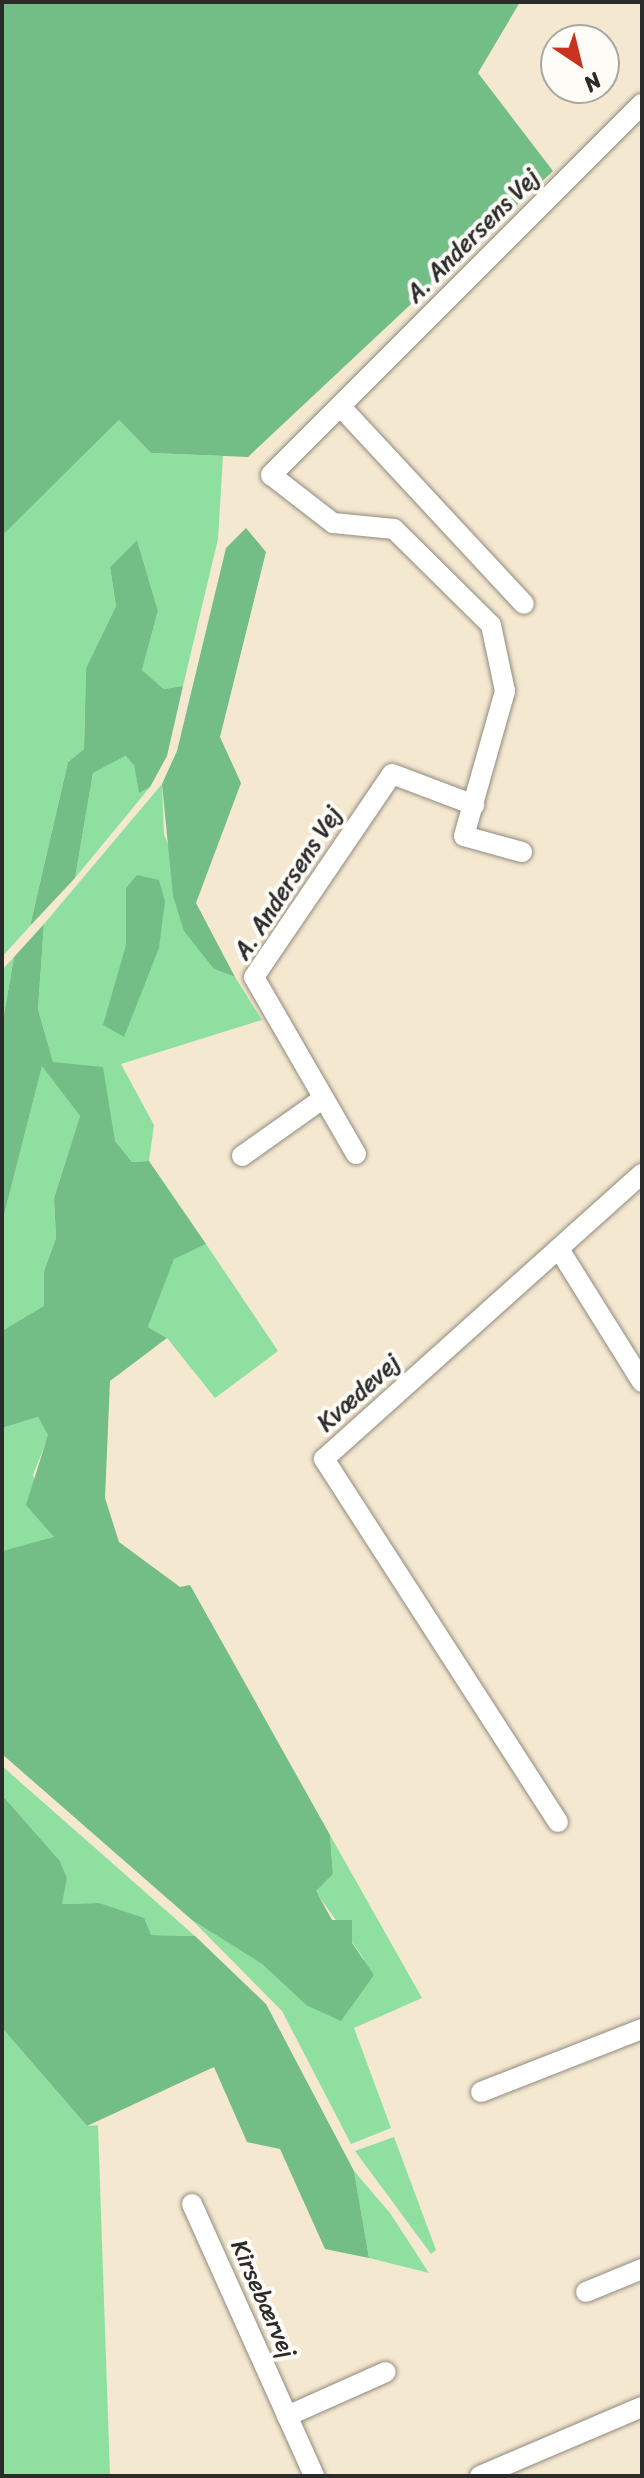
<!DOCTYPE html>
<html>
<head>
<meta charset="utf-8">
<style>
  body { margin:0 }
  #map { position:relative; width:644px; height:2478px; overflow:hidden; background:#f4e8d0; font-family:Sriracha,sans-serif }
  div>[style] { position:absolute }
  .green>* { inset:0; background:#8fe0a0 }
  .forest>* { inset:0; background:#73be86 }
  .roads { filter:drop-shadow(0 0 2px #908a7e) drop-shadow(0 0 2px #908a7e) }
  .minor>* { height:20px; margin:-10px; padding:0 10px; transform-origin:10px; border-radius:10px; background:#fff }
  span { translate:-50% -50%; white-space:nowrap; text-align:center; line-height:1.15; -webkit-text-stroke:8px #fdfcf7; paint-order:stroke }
  .street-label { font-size:24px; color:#2b2b2b }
  .frame { position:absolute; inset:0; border:4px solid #2b2b2b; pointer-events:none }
  .north { position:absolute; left:540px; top:24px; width:80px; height:80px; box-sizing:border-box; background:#fdfcf7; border:2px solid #a9a8a5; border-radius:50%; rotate:145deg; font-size:22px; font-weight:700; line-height:32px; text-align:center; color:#2b2b2b }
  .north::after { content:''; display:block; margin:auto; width:28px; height:36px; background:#c8321e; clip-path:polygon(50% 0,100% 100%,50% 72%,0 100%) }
</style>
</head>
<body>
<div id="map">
  <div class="green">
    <i style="clip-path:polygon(119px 420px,151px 453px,223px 456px,218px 539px,183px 686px,164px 689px,142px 670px,158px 611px,137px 540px,110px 567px,116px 606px,86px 668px,84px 749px,68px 762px,30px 926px,2px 957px,2px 536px)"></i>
    <i style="clip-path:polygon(124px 756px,134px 764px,139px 792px,150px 787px,75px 878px,93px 773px)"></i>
    <i style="clip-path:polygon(162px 784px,164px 834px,214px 969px,235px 977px,262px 1020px,121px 1064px,154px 1125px,149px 1161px,132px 1162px,115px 1141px,92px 1070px,53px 1062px,38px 1009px,44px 924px)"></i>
    <i style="clip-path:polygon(14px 957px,2px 1026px,2px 970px)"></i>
    <i style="clip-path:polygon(42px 1065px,80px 1116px,54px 1198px,56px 1238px,44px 1271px,45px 1306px,2px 1331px,2px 1223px)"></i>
    <i style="clip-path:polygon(206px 1244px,278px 1351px,215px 1398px,167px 1338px,148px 1327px,174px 1258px)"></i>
    <i style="clip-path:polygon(38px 1417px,49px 1435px,33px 1475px,54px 1538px,2px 1551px,2px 1428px)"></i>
    <i style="clip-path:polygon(2px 1766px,195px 1936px,151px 1935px,99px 1903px,61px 1904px,67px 1878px,60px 1861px,2px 1795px)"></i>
    <i style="clip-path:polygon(330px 1835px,422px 1998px,354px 2028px,391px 2128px,351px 2144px,282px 2011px,192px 1920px,262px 1964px,306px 2005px,364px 1959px,315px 1891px,333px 1874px)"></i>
    <i style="clip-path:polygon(2px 2028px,87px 2126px,98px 2125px,110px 2476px,2px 2476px)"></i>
    <i style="clip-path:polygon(394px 2137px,436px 2250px,431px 2254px,355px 2151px)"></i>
    <i style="clip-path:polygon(354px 2171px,390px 2213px,429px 2273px,369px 2258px)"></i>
  </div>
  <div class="forest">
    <i style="clip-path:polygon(2px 2px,520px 2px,478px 73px,553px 171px,248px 457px,151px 453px,119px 420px,2px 536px)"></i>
    <i style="clip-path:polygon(246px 528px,266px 552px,220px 737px,241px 783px,196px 903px,235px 977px,214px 969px,184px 931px,173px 896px,162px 784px,177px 751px,226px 548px)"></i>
    <i style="clip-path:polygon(137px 540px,158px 611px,142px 670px,164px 689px,183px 686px,167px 756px,150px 787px,139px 793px,134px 765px,125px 756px,93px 773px,75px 878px,30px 926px,68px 762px,84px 749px,86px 668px,116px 606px,110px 567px)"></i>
    <i style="clip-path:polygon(137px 875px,159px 880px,165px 902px,159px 948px,124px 1037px,103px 1025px,126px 945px,126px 888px)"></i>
    <i style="clip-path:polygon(44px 924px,38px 1009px,53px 1062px,103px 1067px,115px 1141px,132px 1162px,149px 1161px,206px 1244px,174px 1259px,148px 1327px,167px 1338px,110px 1381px,105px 1498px,119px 1542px,180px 1587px,190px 1585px,330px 1835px,333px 1874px,316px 1891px,332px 1920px,352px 1920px,352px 1943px,374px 1975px,341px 2021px,306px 2005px,262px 1964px,192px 1920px,2px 1754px,2px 1551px,54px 1537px,26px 1505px,48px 1435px,38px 1417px,2px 1428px,2px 1331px,44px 1306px,44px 1271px,56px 1238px,54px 1198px,80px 1116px,42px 1066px,2px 1223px,2px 1026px,14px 957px)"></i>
    <i style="clip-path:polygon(2px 1795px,60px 1861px,67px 1878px,62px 1904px,99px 1903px,144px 1918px,151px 1935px,195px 1936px,266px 2004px,354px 2171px,369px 2258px,325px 2249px,280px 2149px,247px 2142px,214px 2067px,87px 2126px,2px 2028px)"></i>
  </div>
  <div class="roads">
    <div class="minor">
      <i style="left:340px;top:406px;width:270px;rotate:47.1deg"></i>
      <i style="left:522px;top:852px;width:60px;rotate:-164.6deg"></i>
      <i style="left:464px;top:836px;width:151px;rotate:-74.2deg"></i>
      <i style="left:505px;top:691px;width:67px;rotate:-102deg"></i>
      <i style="left:491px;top:625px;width:136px;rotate:-135.3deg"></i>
      <i style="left:394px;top:529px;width:61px;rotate:-174.4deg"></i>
      <i style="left:333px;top:523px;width:78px;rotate:-142.3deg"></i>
      <i style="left:271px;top:475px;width:525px;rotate:-45deg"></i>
      <i style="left:356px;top:1154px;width:204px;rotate:-120deg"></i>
      <i style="left:254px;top:977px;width:245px;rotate:-55.8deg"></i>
      <i style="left:392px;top:774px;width:88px;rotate:20.7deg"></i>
      <i style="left:242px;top:1156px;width:97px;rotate:-35.3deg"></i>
      <i style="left:559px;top:1249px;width:157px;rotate:58deg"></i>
      <i style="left:558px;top:1822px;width:432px;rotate:-122.8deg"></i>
      <i style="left:324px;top:1459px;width:427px;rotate:-41.9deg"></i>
      <i style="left:481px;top:2092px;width:173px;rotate:-21.4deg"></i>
      <i style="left:192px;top:2204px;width:298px;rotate:65.8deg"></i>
      <i style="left:586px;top:2292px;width:61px;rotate:-22.3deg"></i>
      <i style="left:287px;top:2416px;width:108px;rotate:-24deg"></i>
      <i style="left:480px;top:2476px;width:176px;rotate:-23.1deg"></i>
    </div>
  </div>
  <div class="street-label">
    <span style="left:473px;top:236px;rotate:-45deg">A. Andersens Vej</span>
    <span style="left:288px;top:883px;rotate:-57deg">A. Andersens Vej</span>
    <span style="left:359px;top:1393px;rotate:-42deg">Kvædevej</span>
    <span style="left:263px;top:2299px;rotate:66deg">Kirsebærvej</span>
  </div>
  <div class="frame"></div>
  <div class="north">N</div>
</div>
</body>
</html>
